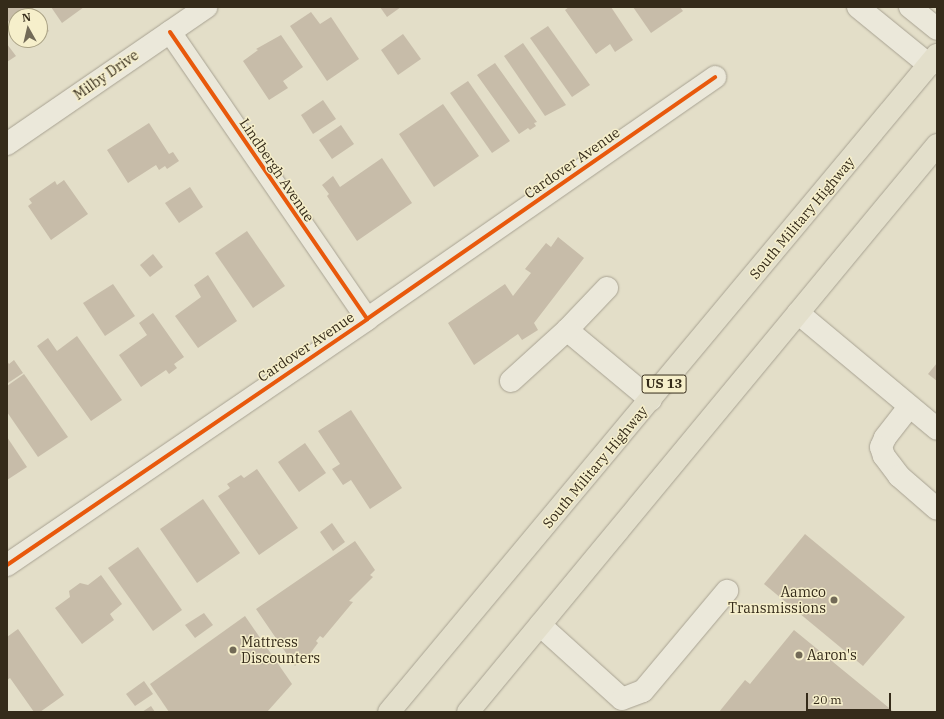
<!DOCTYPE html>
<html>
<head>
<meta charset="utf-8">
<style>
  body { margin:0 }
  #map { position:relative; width:944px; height:719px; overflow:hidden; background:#e3dec8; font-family:"IBM Plex Serif",serif }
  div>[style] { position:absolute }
  .building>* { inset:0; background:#c7bca9 }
  .roads { filter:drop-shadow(0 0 1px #a8a292) drop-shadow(0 0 1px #a8a292) }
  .minor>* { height:22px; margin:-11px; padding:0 11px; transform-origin:11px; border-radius:11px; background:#ebe8da }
  .major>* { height:22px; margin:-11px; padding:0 11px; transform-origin:11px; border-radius:11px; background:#e3dfcb }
  .cycleway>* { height:4px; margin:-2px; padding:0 2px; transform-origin:2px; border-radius:2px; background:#e8590c }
  .dots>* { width:11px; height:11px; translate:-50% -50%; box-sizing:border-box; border:2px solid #f6efcb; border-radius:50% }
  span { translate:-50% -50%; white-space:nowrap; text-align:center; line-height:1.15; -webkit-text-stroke:3px #f6efcb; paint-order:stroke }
  .shield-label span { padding:1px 3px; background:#f6efcb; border:1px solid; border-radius:3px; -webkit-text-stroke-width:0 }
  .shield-label { font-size:13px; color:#352b1a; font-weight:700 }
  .street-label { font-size:14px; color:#352b1a }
  .poi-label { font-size:14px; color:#352b1a }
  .right { translate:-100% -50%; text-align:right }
  .left { translate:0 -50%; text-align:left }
  .frame { position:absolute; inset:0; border:8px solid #352b1a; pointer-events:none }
  .north { position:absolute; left:8px; top:8px; width:40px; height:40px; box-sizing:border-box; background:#f6efcb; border:1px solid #a9a184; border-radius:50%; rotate:352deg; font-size:11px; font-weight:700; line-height:16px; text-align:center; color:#352b1a }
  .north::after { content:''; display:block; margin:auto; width:14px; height:18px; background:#726a57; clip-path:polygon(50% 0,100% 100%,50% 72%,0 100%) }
  .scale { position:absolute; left:806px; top:693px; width:85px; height:18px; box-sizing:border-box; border:2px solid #352b1a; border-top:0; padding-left:5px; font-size:12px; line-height:14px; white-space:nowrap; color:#352b1a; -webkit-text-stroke:3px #f6efcb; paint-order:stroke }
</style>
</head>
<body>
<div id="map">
  <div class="building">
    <i style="clip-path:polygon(7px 7px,32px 7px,39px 16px,16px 16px,16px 33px,7px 19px)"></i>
    <i style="clip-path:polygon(51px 7px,84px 7px,62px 23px)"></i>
    <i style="clip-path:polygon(380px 7px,401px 7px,387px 17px)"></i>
    <i style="clip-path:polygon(569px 7px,611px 7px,633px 40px,615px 52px,610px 44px,596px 54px,565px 10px)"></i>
    <i style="clip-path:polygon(633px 7px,680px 7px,683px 11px,651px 33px)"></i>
    <i style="clip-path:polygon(311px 12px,320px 24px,331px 17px,359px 59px,327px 81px,290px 26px)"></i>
    <i style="clip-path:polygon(40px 18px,49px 31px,42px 36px,40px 36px)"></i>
    <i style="clip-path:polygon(548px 26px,590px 85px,572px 97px,530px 38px)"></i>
    <i style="clip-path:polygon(403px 34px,421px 59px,398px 75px,381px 50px)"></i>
    <i style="clip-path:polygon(281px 35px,303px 67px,283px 81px,288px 88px,269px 100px,243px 61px,258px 50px,256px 49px)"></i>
    <i style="clip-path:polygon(21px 40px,34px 40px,25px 46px)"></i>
    <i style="clip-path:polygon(523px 43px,566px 105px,545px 116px,504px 56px)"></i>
    <i style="clip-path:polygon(7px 44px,16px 56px,7px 62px)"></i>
    <i style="clip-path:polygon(495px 63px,537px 122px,534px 123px,536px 126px,530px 130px,528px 128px,519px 134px,477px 75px)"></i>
    <i style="clip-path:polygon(468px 81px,510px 141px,492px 153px,450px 93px)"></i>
    <i style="clip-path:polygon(323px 100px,336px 119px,313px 134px,301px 115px)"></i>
    <i style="clip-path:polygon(443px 104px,479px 156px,434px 187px,399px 134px)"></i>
    <i style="clip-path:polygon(149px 123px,169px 154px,173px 152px,179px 161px,167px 169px,165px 166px,159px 170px,156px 165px,128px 183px,107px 150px)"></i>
    <i style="clip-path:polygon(341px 125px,354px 144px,332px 159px,319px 140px)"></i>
    <i style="clip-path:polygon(382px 158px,412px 203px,357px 241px,327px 196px,329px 194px,322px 185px,333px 176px,340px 187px)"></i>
    <i style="clip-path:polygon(64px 180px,88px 214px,51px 240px,28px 206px,32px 203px,29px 199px,55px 181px,57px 185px)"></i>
    <i style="clip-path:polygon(190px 187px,203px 207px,179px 223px,165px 203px)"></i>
    <i style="clip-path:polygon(247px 231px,285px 286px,253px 308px,215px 253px)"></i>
    <i style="clip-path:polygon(558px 237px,584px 258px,534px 323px,538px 330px,522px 340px,518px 334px,474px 365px,448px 323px,505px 284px,513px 296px,531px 273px,525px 269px,546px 243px,551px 247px)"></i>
    <i style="clip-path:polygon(153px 254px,163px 267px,150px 277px,140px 265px)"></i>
    <i style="clip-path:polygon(208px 275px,237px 321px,198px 348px,175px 316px,201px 297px,194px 285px)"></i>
    <i style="clip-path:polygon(113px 284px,135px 316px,105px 336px,83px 303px)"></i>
    <i style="clip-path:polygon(153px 313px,184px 357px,174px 364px,177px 368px,169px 374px,166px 370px,141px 387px,119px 355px,147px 335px,139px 323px)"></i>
    <i style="clip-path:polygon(77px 336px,122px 400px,91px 421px,37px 346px,48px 338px,57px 351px)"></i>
    <i style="clip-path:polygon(14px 360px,23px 373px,8px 383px,7px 361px,9px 364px)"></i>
    <i style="clip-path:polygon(937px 363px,937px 381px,928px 374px)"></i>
    <i style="clip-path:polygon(24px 374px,68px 437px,38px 457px,7px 412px,7px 386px)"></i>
    <i style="clip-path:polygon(351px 410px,402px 488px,370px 509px,351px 480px,343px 485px,332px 469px,340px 464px,318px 431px)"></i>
    <i style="clip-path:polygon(7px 437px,27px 467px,7px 480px)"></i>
    <i style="clip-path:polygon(305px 443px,326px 473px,299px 492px,278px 462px)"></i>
    <i style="clip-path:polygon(257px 469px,298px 528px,259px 555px,218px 496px,230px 488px,227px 484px,241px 475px,244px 478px)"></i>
    <i style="clip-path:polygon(203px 499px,240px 553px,197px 583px,160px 529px)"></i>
    <i style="clip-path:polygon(332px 523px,345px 542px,333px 551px,320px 532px)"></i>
    <i style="clip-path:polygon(805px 534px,905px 617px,863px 666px,764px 584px)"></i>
    <i style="clip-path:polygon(355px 541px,375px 570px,370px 575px,373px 577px,349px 601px,353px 602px,323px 638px,320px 636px,316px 641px,318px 643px,303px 663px,300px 660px,295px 666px,256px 609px)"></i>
    <i style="clip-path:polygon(138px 547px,182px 610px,153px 631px,108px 568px)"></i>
    <i style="clip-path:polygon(101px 575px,122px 604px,110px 614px,114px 620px,82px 644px,55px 608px,70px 597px,69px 591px,80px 583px,88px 585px)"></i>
    <i style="clip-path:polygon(204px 613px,213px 625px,195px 638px,185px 625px)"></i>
    <i style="clip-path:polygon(245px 616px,292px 684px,267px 712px,169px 712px,150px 684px)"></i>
    <i style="clip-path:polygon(18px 629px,64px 695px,40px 712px,34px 712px,10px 678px,7px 680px,7px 637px)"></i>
    <i style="clip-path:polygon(794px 630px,894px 712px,719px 712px,745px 680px,750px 684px)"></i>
    <i style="clip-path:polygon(144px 681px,153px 694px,135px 706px,126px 694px)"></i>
    <i style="clip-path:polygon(151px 706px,155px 712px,142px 712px)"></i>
  </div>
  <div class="roads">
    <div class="minor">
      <i style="left:858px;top:7px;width:92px;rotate:39.2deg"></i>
      <i style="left:910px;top:7px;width:35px;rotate:39deg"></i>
      <i style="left:170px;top:32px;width:348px;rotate:55.5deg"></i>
      <i style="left:7px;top:144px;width:242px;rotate:-34.5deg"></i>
      <i style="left:607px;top:288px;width:58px;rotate:133.6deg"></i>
      <i style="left:567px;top:330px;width:109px;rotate:39.8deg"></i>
      <i style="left:798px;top:313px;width:181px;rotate:39.8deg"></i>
      <i style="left:511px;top:381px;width:76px;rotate:-42.3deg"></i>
      <i style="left:909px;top:407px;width:39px;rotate:128deg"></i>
      <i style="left:885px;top:438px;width:10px;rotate:114deg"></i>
      <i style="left:881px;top:447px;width:9px;rotate:72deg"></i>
      <i style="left:884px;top:456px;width:25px;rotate:53deg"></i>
      <i style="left:899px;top:476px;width:50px;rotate:41deg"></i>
      <i style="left:7px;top:565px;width:436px;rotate:-34.3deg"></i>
      <i style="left:367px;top:319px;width:424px;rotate:-34.8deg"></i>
      <i style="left:540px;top:625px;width:110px;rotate:42.1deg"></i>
      <i style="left:622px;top:699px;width:22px;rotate:-21deg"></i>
      <i style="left:643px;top:691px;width:131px;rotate:-50deg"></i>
    </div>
    <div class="major">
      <i style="left:389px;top:712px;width:856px;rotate:-50.17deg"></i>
      <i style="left:468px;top:712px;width:736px;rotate:-50.4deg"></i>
    </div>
  </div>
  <div class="cycleway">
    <i style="left:170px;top:32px;width:348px;rotate:55.5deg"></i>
    <i style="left:7px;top:565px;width:436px;rotate:-34.3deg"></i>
    <i style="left:367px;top:319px;width:424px;rotate:-34.8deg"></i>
  </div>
  <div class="dots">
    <i style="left:834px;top:600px;background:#726a57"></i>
    <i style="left:233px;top:650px;background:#726a57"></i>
    <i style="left:799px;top:655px;background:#726a57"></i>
  </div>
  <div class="shield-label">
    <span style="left:664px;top:384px">US 13</span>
  </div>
  <div class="street-label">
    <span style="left:106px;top:75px;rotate:-35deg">Milby Drive</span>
    <span style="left:572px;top:163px;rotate:-35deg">Cardover Avenue</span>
    <span style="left:277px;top:170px;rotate:56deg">Lindbergh Avenue</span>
    <span style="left:802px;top:218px;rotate:-50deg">South Military Highway</span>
    <span style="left:306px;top:347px;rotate:-34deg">Cardover Avenue</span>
    <span style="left:595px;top:467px;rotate:-50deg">South Military Highway</span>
  </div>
  <div class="poi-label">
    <span class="right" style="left:826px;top:600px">Aamco<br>Transmissions</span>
    <span class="left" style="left:241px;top:650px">Mattress<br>Discounters</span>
    <span class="left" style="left:807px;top:655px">Aaron's</span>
  </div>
  <div class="frame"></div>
  <div class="north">N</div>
  <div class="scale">20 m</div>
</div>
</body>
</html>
